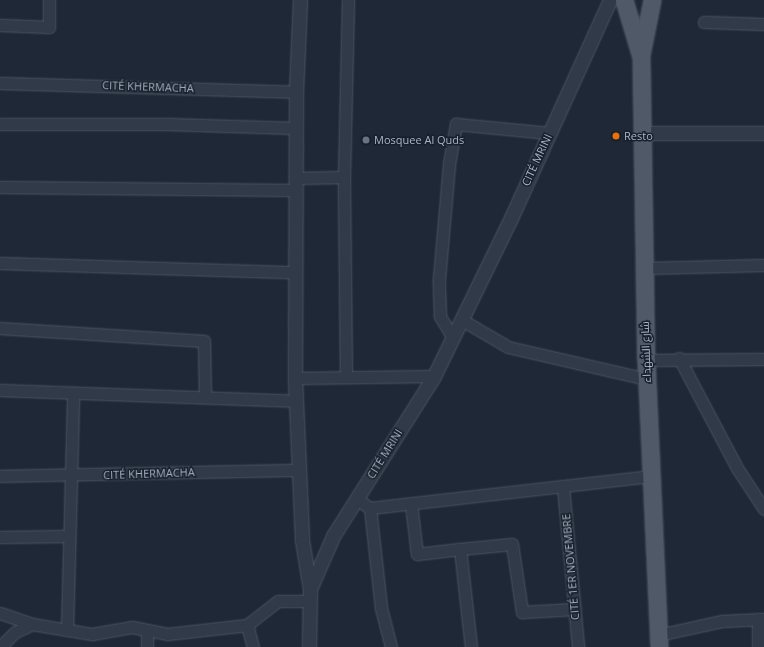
<!DOCTYPE html>
<html>
<head>
<meta charset="utf-8">
<style>
  body { margin:0 }
  #map { position:relative; width:764px; height:647px; overflow:hidden; background:#1e2837; font-family:"Open Sans",Cairo,sans-serif }
  div>[style] { position:absolute }
  .roads { filter:drop-shadow(0 0 1px #4c5563) drop-shadow(0 0 1px #4c5563) }
  .minor>* { height:11px; margin:-5.5px; padding:0 5.5px; transform-origin:5.5px; border-radius:5.5px; background:#313a48 }
  .tertiary>* { height:13px; margin:-6.5px; padding:0 6.5px; transform-origin:6.5px; border-radius:6.5px; background:#313a48 }
  .primary>* { height:17px; margin:-8.5px; padding:0 8.5px; transform-origin:8.5px; border-radius:8.5px; background:#4f5968 }
  .dots>* { width:11px; height:11px; translate:-50% -50%; box-sizing:border-box; border:2px solid #17202c; border-radius:50% }
  span { translate:-50% -50%; white-space:nowrap; text-align:center; line-height:1.15; -webkit-text-stroke:3px #17202c; paint-order:stroke }
  .street-label { font-size:11px; color:#abb5c5 }
  .poi-label { font-size:11px; color:#abb5c5 }
  .left { translate:0 -50%; text-align:left }
</style>
</head>
<body>
<div id="map">
  <div class="roads">
    <div class="minor">
      <i style="left:704px;top:22px;width:60px;rotate:1.9deg"></i>
      <i style="left:0;top:25px;width:49px;rotate:2.3deg"></i>
      <i style="left:49px;top:27px;width:27px;rotate:-90deg"></i>
      <i style="left:0;top:83px;width:296px;rotate:1.7deg"></i>
      <i style="left:0;top:124px;width:167px"></i>
      <i style="left:167px;top:124px;width:129px;rotate:1.8deg"></i>
      <i style="left:295px;top:178px;width:49px;rotate:-1.2deg"></i>
      <i style="left:0;top:187px;width:295px;rotate:0.6deg"></i>
      <i style="left:0;top:263px;width:294px;rotate:1.8deg"></i>
      <i style="left:645px;top:268px;width:119px;rotate:-1.4deg"></i>
      <i style="left:462px;top:320px;width:53px;rotate:30.4deg"></i>
      <i style="left:508px;top:347px;width:143px;rotate:13deg"></i>
      <i style="left:0;top:328px;width:204px;rotate:3.6deg"></i>
      <i style="left:204px;top:341px;width:56px;rotate:89deg"></i>
      <i style="left:453px;top:338px;width:26px;rotate:-121deg"></i>
      <i style="left:440px;top:316px;width:37px;rotate:-92deg"></i>
      <i style="left:439px;top:279px;width:115px;rotate:-85deg"></i>
      <i style="left:449px;top:164px;width:41px;rotate:-80.1deg"></i>
      <i style="left:456px;top:124px;width:94px;rotate:5.5deg"></i>
      <i style="left:679px;top:358px;width:124px;rotate:62.2deg"></i>
      <i style="left:737px;top:468px;width:49px;rotate:56.6deg"></i>
      <i style="left:646px;top:360px;width:118px;rotate:-0.5deg"></i>
      <i style="left:346px;top:377px;width:200px;rotate:-90.6deg"></i>
      <i style="left:344px;top:177px;width:177px;rotate:-88.7deg"></i>
      <i style="left:295px;top:378px;width:139px;rotate:-0.8deg"></i>
      <i style="left:0;top:390px;width:295px;rotate:2.1deg"></i>
      <i style="left:0;top:476px;width:298px;rotate:-1.2deg"></i>
      <i style="left:563px;top:487px;width:161px;rotate:84.6deg"></i>
      <i style="left:357px;top:499px;width:16px;rotate:35deg"></i>
      <i style="left:370px;top:508px;width:284px;rotate:-6.5deg"></i>
      <i style="left:411px;top:504px;width:50px;rotate:83.2deg"></i>
      <i style="left:417px;top:554px;width:43px;rotate:-6.6deg"></i>
      <i style="left:460px;top:549px;width:99px;rotate:83.6deg"></i>
      <i style="left:370px;top:508px;width:101px;rotate:83.7deg"></i>
      <i style="left:381px;top:608px;width:40px;rotate:75.6deg"></i>
      <i style="left:0;top:537px;width:69px;rotate:-0.8deg"></i>
      <i style="left:460px;top:549px;width:52px;rotate:-5.5deg"></i>
      <i style="left:512px;top:544px;width:69px;rotate:81.6deg"></i>
      <i style="left:522px;top:612px;width:53px;rotate:-3.2deg"></i>
      <i style="left:0;top:613px;width:34px;rotate:19deg"></i>
      <i style="left:32px;top:624px;width:61px;rotate:9.5deg"></i>
      <i style="left:92px;top:634px;width:41px;rotate:-9.9deg"></i>
      <i style="left:132px;top:627px;width:36px;rotate:11deg"></i>
      <i style="left:167px;top:634px;width:81px;rotate:-6.4deg"></i>
      <i style="left:247px;top:625px;width:39px;rotate:-38deg"></i>
      <i style="left:278px;top:601px;width:32px"></i>
      <i style="left:247px;top:625px;width:23px;rotate:75deg"></i>
      <i style="left:67px;top:630px;width:237px;rotate:-88.5deg"></i>
      <i style="left:147px;top:630px;width:17px;rotate:90deg"></i>
      <i style="left:658px;top:635px;width:66px;rotate:-12.3deg"></i>
      <i style="left:722px;top:621px;width:42px;rotate:-2.7deg"></i>
      <i style="left:0;top:647px;width:21px;rotate:-45deg"></i>
      <i style="left:15px;top:632px;width:19px;rotate:-25deg"></i>
      <i style="left:758px;top:647px;width:28px;rotate:-90deg"></i>
    </div>
    <div class="tertiary">
      <i style="left:300px;top:0;width:92px;rotate:92.5deg"></i>
      <i style="left:296px;top:92px;width:286px;rotate:90.2deg"></i>
      <i style="left:295px;top:378px;width:162px;rotate:87.5deg"></i>
      <i style="left:302px;top:540px;width:50px;rotate:80.7deg"></i>
      <i style="left:310px;top:589px;width:58px;rotate:91deg"></i>
      <i style="left:643px;top:133px;width:121px"></i>
      <i style="left:310px;top:589px;width:58px;rotate:-66.5deg"></i>
      <i style="left:333px;top:536px;width:189px;rotate:-57.7deg"></i>
      <i style="left:434px;top:376px;width:176px;rotate:-64deg"></i>
      <i style="left:511px;top:218px;width:239px;rotate:-65.6deg"></i>
    </div>
    <div class="primary">
      <i style="left:624px;top:0;width:59px;rotate:73.4deg"></i>
      <i style="left:641px;top:57px;width:303px;rotate:89.1deg"></i>
      <i style="left:646px;top:360px;width:287px;rotate:87.4deg"></i>
      <i style="left:641px;top:55px;width:56px;rotate:-78.7deg"></i>
    </div>
  </div>
  <div class="dots">
    <i style="left:616px;top:136px;background:#e8710a"></i>
    <i style="left:366px;top:140px;background:#6b7280"></i>
  </div>
  <div class="street-label">
    <span style="left:148px;top:87px;rotate:2deg">CITÉ KHERMACHA</span>
    <span style="left:537px;top:160px;rotate:-65deg">CITÉ MRINI</span>
    <span style="left:646px;top:352px;rotate:-92deg">شارع الشهداء</span>
    <span style="left:385px;top:454px;rotate:-58deg">CITÉ MRINI</span>
    <span style="left:149px;top:474px;rotate:-2deg">CITÉ KHERMACHA</span>
    <span style="left:571px;top:567px;rotate:-95deg">CITÉ 1ER NOVEMBRE</span>
  </div>
  <div class="poi-label">
    <span class="left" style="left:624px;top:136px">Resto</span>
    <span class="left" style="left:374px;top:140px">Mosquee Al Quds</span>
  </div>
</div>
</body>
</html>
